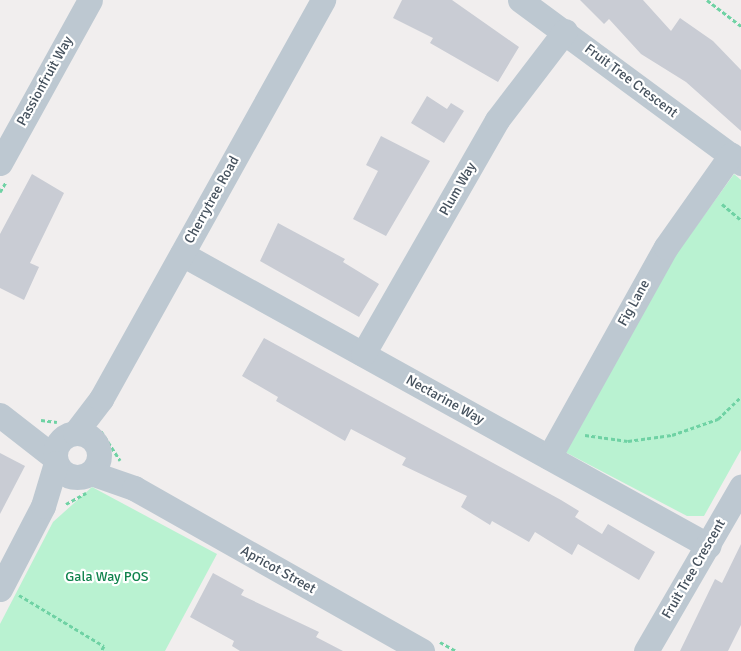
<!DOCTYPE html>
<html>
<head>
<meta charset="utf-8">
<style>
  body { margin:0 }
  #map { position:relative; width:741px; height:651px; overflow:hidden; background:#f1eeee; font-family:Signika,sans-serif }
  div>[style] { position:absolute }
  .green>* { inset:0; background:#b9f2d1 }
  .building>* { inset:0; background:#c9ccd4 }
  .path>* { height:3px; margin-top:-1.5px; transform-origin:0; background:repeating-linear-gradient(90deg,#6fd2a4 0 4px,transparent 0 6.5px) }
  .minor>* { height:25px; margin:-12.5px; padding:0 12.5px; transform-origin:12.5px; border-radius:12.5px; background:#bdc8d1 }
  .minor>.ring { margin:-12.5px; padding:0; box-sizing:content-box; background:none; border:25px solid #bdc8d1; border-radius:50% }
  span { translate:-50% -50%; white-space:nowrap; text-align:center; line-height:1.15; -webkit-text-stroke:4.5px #fff; paint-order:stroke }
  .street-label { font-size:14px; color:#45515d }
  .park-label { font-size:14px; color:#11834d }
</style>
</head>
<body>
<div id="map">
  <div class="green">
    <i style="clip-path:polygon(734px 174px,741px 180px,741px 450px,704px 516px,687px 516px,565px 452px,676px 254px)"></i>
    <i style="clip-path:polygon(92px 487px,217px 554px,165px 651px,0 651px,0 624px,53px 522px)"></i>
  </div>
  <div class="building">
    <i style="clip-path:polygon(402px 0,452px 0,519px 47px,498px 82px,430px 43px,433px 38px,393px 18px)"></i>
    <i style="clip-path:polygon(580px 0,643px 0,671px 31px,680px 18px,713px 41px,741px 70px,741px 131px,686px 82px,641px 54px,609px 19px,604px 24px)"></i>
    <i style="clip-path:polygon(427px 96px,447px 109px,451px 103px,464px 111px,444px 143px,411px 123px)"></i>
    <i style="clip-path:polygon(381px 136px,430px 161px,386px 236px,353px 219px,378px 171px,366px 165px)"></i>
    <i style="clip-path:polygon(32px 174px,64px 193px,30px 263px,39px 267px,24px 300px,0 288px,0 234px)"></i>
    <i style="clip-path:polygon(278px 223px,345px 259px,343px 262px,379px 284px,359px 317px,260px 261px)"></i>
    <i style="clip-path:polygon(264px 338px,561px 500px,579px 511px,575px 517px,602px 534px,608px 524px,655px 552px,639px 580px,578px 544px,572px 555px,535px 532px,529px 542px,492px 521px,490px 525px,461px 507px,467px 496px,402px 465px,406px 458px,351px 429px,345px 441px,276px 401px,278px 397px,242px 376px)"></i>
    <i style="clip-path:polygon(0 453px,25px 466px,0 514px)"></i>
    <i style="clip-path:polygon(741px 544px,741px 625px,728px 651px,680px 651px,715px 579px,722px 583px)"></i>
    <i style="clip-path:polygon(213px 573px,244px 590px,241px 595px,319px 632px,316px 637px,343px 651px,240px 651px,232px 646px,234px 641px,190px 617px)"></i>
  </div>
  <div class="path">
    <i style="left:707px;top:0;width:43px;rotate:37.4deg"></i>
    <i style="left:0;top:192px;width:12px;rotate:-59deg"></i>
    <i style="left:722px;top:204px;width:25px;rotate:40deg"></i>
    <i style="left:41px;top:420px;width:16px;rotate:7deg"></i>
    <i style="left:101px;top:431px;width:35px;rotate:57deg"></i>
    <i style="left:585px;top:435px;width:43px;rotate:7.9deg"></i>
    <i style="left:628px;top:441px;width:44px;rotate:-7.8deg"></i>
    <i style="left:672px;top:435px;width:49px;rotate:-19.2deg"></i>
    <i style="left:718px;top:419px;width:32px;rotate:-44deg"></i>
    <i style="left:66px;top:504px;width:23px;rotate:-29deg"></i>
    <i style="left:19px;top:595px;width:99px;rotate:31deg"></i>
    <i style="left:104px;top:646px;width:6px;rotate:121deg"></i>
    <i style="left:440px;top:642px;width:18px;rotate:29deg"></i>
  </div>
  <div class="minor">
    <i style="left:520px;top:0;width:275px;rotate:36.4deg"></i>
    <i style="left:0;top:163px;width:186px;rotate:-61.1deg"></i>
    <i style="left:182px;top:254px;width:602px;rotate:28.99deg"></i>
    <i style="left:363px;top:354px;width:270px;rotate:-60.2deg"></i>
    <i style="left:497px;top:120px;width:112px;rotate:-52.6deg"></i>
    <i style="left:0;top:415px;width:68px;rotate:37.9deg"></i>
    <i class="ring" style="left:55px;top:433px;width:19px;height:19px"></i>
    <i style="left:75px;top:433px;width:43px;rotate:-52.6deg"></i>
    <i style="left:101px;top:399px;width:457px;rotate:-60.9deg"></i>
    <i style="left:549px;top:457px;width:240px;rotate:-60.9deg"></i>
    <i style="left:666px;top:247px;width:113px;rotate:-54.8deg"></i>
    <i style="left:91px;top:473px;width:46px;rotate:19.2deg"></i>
    <i style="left:134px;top:488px;width:331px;rotate:29.5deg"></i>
    <i style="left:0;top:589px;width:93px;rotate:-62.6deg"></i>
    <i style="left:43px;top:506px;width:45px;rotate:-73.2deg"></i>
    <i style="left:646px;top:651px;width:190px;rotate:-59.9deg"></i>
  </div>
  <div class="street-label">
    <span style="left:45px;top:81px;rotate:-61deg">Passionfruit Way</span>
    <span style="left:631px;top:81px;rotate:37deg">Fruit Tree Crescent</span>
    <span style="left:458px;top:189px;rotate:-60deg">Plum Way</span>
    <span style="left:212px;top:200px;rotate:-61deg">Cherrytree Road</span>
    <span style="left:634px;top:303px;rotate:-61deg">Fig Lane</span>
    <span style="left:445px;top:400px;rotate:29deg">Nectarine Way</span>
    <span style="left:694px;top:569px;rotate:-60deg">Fruit Tree Crescent</span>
    <span style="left:278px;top:570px;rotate:29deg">Apricot Street</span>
  </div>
  <div class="park-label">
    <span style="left:107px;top:577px">Gala Way POS</span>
  </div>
</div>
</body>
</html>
